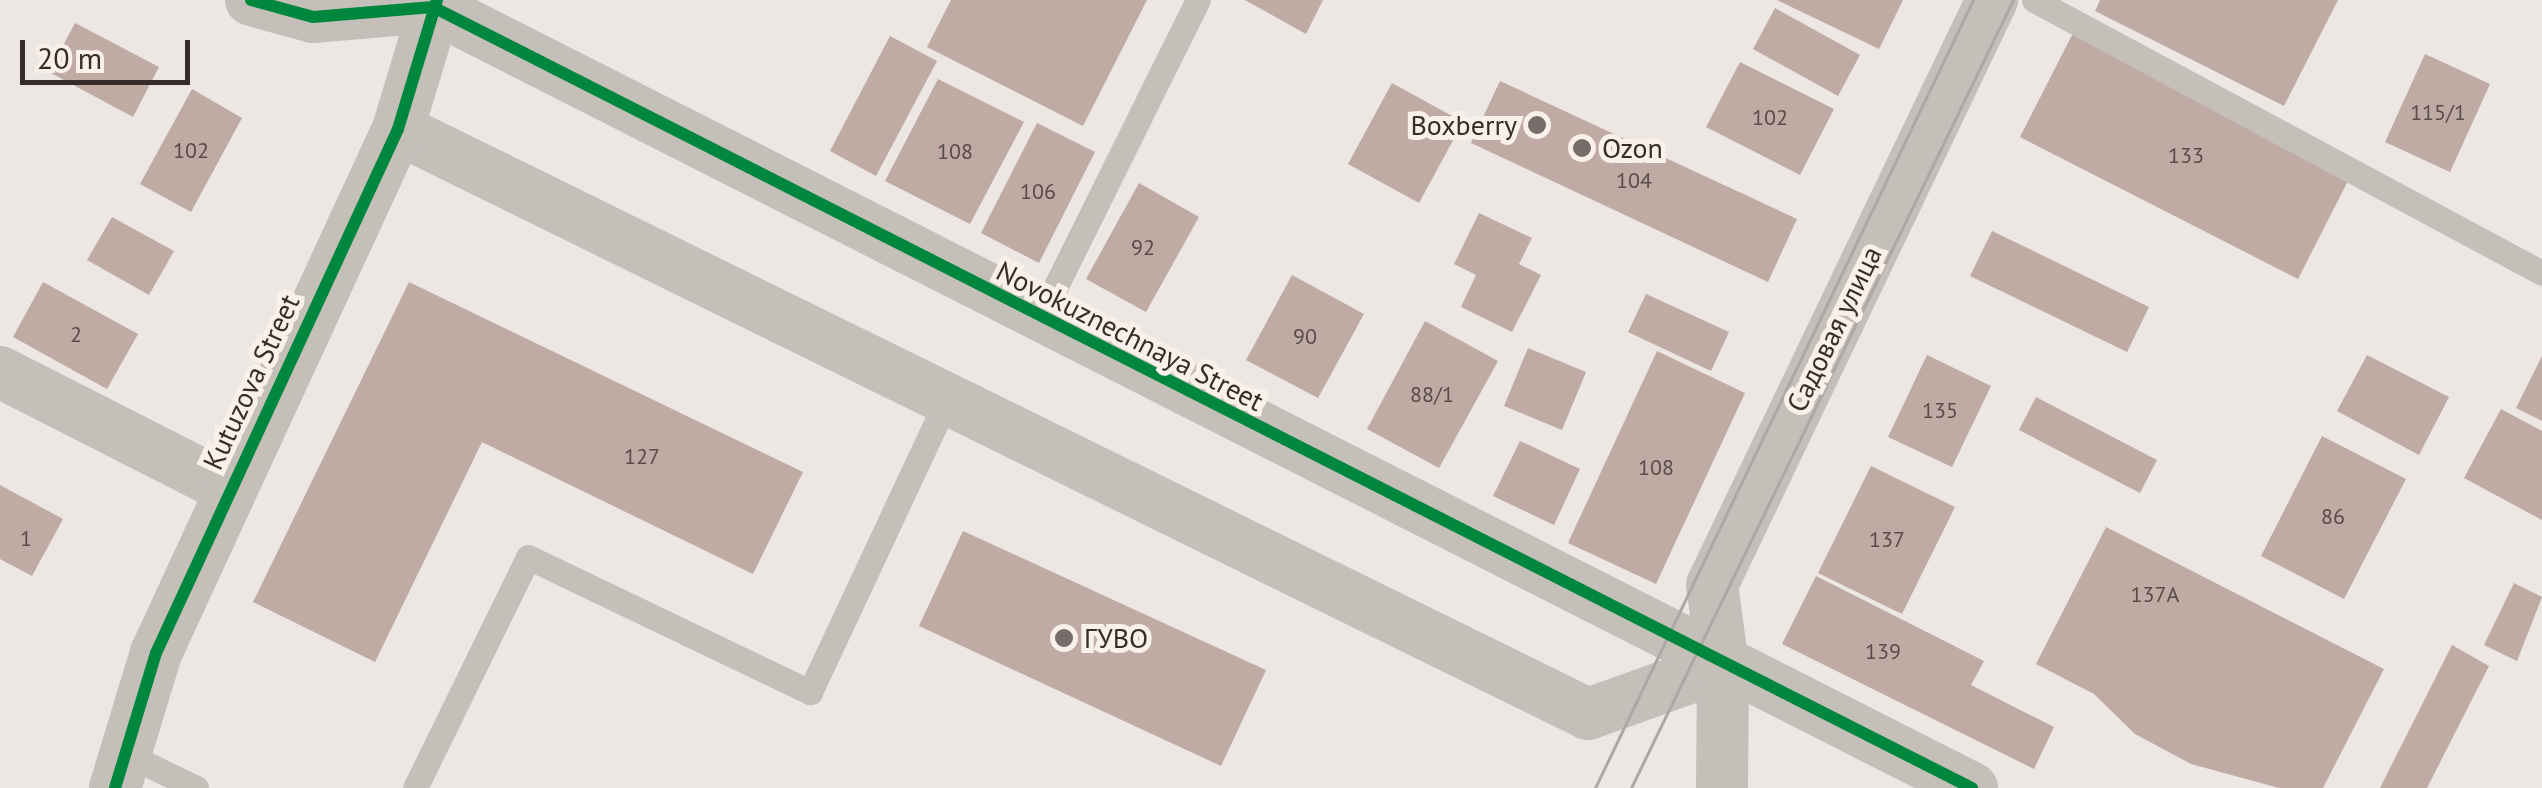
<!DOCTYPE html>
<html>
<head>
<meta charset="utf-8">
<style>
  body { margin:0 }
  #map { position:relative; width:2542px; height:788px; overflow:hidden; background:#ece7e2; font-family:"PT Sans",sans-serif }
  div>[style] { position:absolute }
  .building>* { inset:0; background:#bfaaa4 }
  .lane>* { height:25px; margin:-12.5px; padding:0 12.5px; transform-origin:12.5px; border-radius:12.5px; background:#c5bfba }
  .street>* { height:52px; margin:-26px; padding:0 26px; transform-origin:26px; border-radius:26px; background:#c5bfba }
  .tram>* { height:2.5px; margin:-1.25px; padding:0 1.25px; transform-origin:1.25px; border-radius:1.25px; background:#ada8a5 }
  .cycleway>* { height:12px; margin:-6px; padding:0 6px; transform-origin:6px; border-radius:6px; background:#00873e }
  .dots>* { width:28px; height:28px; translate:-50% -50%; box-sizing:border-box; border:5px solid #f9f0e9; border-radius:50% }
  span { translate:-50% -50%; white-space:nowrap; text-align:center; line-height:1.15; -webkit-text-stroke:10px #f9f0e9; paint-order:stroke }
  .number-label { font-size:22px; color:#584c48 }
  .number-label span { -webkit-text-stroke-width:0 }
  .poi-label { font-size:28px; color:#362c29 }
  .right { translate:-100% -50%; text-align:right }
  .left { translate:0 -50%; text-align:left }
  .street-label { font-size:28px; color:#362c29 }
  .scale { position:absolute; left:20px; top:40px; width:170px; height:45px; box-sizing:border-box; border:5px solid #362c29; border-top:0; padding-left:12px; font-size:30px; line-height:35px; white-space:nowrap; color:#362c29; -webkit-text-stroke:8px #f9f0e9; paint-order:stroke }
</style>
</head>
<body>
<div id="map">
  <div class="building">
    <i style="clip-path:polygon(951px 0,1147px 0,1083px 126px,927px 47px)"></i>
    <i style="clip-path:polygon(1245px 0,1323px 0,1306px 34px)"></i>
    <i style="clip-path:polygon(1777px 0,1903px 0,1879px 49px)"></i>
    <i style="clip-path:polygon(2100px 0,2338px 0,2284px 106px,2095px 11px)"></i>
    <i style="clip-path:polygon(1775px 8px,1860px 55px,1838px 96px,1753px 49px)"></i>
    <i style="clip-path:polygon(75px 23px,159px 67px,133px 117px,49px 72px)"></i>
    <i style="clip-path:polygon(2073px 33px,2351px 175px,2298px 279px,2020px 137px)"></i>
    <i style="clip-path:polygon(890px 36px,937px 61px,876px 176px,830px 151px)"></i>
    <i style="clip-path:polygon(2425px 54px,2490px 84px,2450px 172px,2385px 142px)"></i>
    <i style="clip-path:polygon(1740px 62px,1834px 109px,1800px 175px,1706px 127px)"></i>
    <i style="clip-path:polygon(938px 79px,1024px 122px,970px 224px,885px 181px)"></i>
    <i style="clip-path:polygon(1500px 81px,1797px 219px,1768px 282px,1471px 143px)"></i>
    <i style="clip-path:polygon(1392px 83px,1463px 122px,1419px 203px,1348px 164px)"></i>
    <i style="clip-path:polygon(192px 89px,242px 118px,191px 212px,140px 184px)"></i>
    <i style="clip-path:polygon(1037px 123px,1095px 152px,1039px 263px,981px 233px)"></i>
    <i style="clip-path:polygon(1139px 183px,1199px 217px,1146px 312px,1086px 279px)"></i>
    <i style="clip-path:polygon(1479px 213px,1532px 238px,1519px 264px,1541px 275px,1512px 332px,1461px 307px,1476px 275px,1454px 264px)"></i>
    <i style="clip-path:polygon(112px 217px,174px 251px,149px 295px,87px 260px)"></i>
    <i style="clip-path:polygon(1992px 231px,2149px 307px,2127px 352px,1970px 276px)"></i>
    <i style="clip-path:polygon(1292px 275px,1364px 314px,1318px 398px,1246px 360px)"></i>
    <i style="clip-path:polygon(43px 282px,138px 334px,107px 389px,13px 337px)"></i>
    <i style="clip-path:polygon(409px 282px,803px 472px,753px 574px,482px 442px,375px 662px,253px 602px)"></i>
    <i style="clip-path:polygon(1646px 294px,1729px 332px,1711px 371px,1628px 332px)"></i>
    <i style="clip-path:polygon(1425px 321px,1498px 361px,1439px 468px,1367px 429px)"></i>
    <i style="clip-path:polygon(1528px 348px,1586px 372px,1562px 430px,1504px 406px)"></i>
    <i style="clip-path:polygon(1657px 351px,1745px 393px,1656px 584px,1568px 543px)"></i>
    <i style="clip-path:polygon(1927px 355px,1991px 386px,1952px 467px,1888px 437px)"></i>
    <i style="clip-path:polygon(2367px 355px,2449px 397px,2419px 455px,2337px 411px)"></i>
    <i style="clip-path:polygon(2542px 356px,2542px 421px,2516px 408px)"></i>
    <i style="clip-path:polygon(2036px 397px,2157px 460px,2140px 493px,2019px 430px)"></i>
    <i style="clip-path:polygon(2501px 409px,2542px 431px,2542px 520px,2464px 478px)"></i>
    <i style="clip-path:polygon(2322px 436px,2406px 479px,2344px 599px,2261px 556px)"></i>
    <i style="clip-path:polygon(1520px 441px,1580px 469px,1554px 525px,1493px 496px)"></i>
    <i style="clip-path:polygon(1871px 466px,1955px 507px,1902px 614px,1818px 573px)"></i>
    <i style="clip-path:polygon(0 485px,63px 519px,32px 576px,0 559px)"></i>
    <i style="clip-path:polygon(2106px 527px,2384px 669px,2323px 788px,2279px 788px,2191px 764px,2135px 734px,2094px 694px,2036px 664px)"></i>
    <i style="clip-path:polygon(963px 531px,1266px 670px,1221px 766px,919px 626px)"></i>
    <i style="clip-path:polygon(1816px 576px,1984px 661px,1971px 685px,2054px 727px,2034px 769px,1782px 644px)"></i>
    <i style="clip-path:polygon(2514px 583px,2542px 597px,2517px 661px,2484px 645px)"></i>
    <i style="clip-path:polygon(2452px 645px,2489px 666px,2427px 788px,2380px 788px)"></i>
  </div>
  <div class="lane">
    <i style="left:2034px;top:0;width:577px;rotate:28.25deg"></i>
    <i style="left:1040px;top:318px;width:355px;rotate:-63.6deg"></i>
    <i style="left:126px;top:754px;width:78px;rotate:25.9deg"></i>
    <i style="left:415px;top:788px;width:257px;rotate:-63.9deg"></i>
    <i style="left:528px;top:557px;width:313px;rotate:25.6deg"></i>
    <i style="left:810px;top:692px;width:326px;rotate:-64.9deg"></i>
  </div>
  <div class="street">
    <i style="left:251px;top:0;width:64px;rotate:15.3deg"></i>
    <i style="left:313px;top:17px;width:120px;rotate:-4.8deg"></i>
    <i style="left:433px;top:7px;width:1726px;rotate:26.91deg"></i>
    <i style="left:398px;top:129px;width:1326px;rotate:26.18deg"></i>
    <i style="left:1588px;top:714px;width:143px;rotate:-19.6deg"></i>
    <i style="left:0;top:372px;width:256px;rotate:27deg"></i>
    <i style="left:115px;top:788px;width:141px;rotate:-73.1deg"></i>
    <i style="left:156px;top:653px;width:577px;rotate:-65.21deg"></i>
    <i style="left:398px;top:129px;width:135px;rotate:-73.2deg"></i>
    <i style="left:1722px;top:788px;width:122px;rotate:-89.5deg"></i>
    <i style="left:1723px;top:666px;width:82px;rotate:-97.7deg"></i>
    <i style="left:1712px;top:585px;width:649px;rotate:-64.42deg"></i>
  </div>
  <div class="tram">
    <i style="left:1595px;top:788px;width:874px;rotate:-64.37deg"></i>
    <i style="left:1631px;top:788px;width:876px;rotate:-64.14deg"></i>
  </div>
  <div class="cycleway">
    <i style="left:251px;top:0;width:64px;rotate:15.3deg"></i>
    <i style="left:313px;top:17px;width:120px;rotate:-4.8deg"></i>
    <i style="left:433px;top:7px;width:1726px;rotate:26.91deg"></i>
    <i style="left:115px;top:788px;width:141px;rotate:-73.1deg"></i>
    <i style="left:156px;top:653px;width:577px;rotate:-65.21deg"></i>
    <i style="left:398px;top:129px;width:135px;rotate:-73.2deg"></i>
  </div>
  <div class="dots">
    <i style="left:1537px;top:125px;background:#766d6a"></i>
    <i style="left:1582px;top:148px;background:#766d6a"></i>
    <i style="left:1064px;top:638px;background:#766d6a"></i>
  </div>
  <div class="number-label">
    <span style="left:2438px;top:113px">115/1</span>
    <span style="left:1770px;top:118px">102</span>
    <span style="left:191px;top:151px">102</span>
    <span style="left:955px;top:152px">108</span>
    <span style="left:2186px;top:156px">133</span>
    <span style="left:1634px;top:181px">104</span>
    <span style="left:1038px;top:192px">106</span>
    <span style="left:1143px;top:248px">92</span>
    <span style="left:76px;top:335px">2</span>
    <span style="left:1305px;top:337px">90</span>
    <span style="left:1432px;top:395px">88/1</span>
    <span style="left:1940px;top:411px">135</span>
    <span style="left:642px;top:457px">127</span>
    <span style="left:1656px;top:468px">108</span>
    <span style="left:2333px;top:517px">86</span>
    <span style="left:26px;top:539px">1</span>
    <span style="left:1887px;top:540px">137</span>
    <span style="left:2155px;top:595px">137А</span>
    <span style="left:1883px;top:652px">139</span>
  </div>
  <div class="poi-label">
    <span class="right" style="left:1517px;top:125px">Boxberry</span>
    <span class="left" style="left:1602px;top:148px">Ozon</span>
    <span class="left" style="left:1084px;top:638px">ГУВО</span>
  </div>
  <div class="street-label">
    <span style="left:1834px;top:329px;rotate:-64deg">Садовая улица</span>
    <span style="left:1130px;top:336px;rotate:27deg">Novokuznechnaya Street</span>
    <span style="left:251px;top:382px;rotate:-65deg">Kutuzova Street</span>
  </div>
  <div class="scale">20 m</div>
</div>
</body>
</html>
